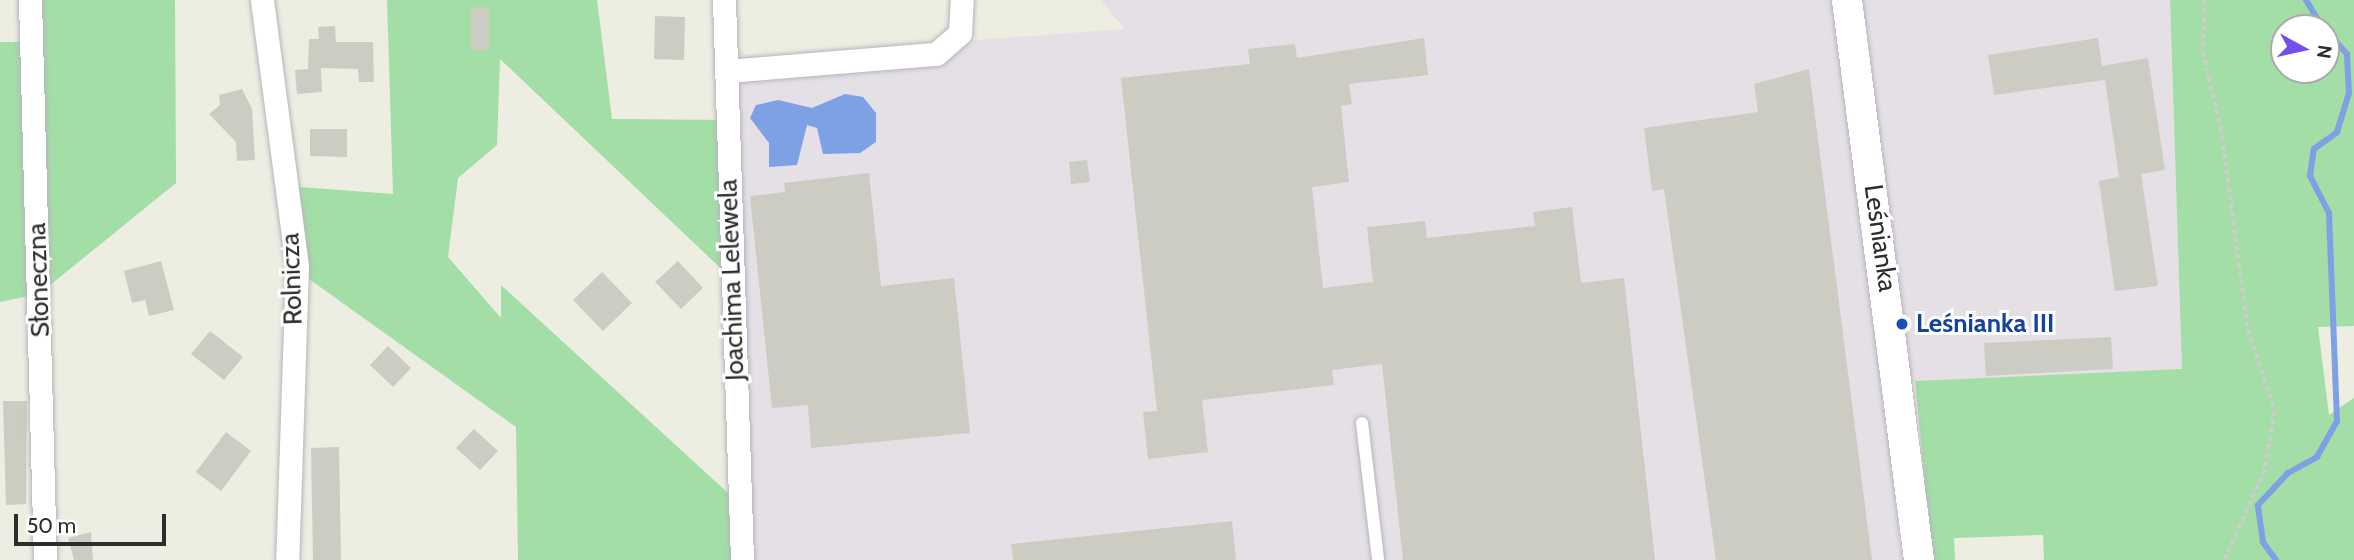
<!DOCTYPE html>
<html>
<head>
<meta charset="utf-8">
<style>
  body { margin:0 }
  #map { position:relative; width:2354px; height:560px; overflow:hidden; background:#edede1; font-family:Cabin,sans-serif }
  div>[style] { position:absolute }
  .industrial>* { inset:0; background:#e4e0e6 }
  .green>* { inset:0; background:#a2dea6 }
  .water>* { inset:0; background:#7ea0e5 }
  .stream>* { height:6px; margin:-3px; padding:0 3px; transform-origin:3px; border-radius:3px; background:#7ea0e5 }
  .building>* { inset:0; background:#ccccc3 }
  .path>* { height:3.5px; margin-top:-1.75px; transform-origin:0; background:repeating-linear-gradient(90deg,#cdcdcd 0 5px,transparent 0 8.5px) }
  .roads { filter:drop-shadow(0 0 2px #b7b4bf) drop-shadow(0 0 2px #b7b4bf) }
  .service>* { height:12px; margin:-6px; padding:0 6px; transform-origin:6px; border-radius:6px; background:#fff }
  .minor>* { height:23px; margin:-11.5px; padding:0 11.5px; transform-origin:11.5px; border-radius:11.5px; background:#fff }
  .tertiary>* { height:30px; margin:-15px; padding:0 15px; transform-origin:15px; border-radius:15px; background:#fff }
  .dots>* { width:19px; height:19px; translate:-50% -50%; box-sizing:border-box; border:4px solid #fff; border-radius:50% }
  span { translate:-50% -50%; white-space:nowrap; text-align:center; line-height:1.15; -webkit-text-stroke:6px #fff; paint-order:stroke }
  .street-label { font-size:26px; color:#2d2d2d }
  .transit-label { font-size:26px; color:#164399; font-weight:700 }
  .left { translate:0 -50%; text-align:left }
  .north { position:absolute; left:2270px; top:14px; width:70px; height:70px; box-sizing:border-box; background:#fff; border:2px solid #ababab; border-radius:50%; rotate:98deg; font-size:19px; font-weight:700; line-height:28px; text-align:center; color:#2d2d2d }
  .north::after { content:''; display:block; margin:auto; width:24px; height:32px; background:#7250eb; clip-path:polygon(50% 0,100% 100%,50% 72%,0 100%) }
  .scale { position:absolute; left:14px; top:514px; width:152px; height:32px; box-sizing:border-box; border:4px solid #2d2d2d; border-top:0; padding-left:9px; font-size:21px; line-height:24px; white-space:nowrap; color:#2d2d2d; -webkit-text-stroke:5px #fff; paint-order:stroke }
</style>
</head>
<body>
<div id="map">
  <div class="industrial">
    <i style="clip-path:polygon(1100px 0,2170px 0,2182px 370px,1915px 381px,1885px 388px,1901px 560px,742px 560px,727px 71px,949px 42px,1125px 29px)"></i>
  </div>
  <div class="green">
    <i style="clip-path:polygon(30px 0,175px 0,176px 183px,39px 294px,0 302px,0 42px,31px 42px)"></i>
    <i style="clip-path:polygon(387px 0,597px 0,612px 119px,728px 120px,732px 279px,500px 59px,497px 145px,458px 178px,448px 257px,501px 318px,501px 285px,740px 504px,742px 560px,518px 560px,516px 427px,302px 274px,286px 186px,393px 194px)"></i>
    <i style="clip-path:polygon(evenodd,2170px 0,2354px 0,2354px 326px,2318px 327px,2329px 415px,2354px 398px,2354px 560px,2044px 560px,2043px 535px,1954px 538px,1955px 560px,1933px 560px,1915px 381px,2182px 369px,2170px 0,2284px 28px,2326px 28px,2326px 70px,2284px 70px,2284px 28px)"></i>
  </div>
  <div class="water">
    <i style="clip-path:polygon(845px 94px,863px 97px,876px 113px,876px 142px,860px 153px,823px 154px,817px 128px,807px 125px,797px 165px,769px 167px,769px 143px,750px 118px,756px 105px,778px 100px,812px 108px)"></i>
  </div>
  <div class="stream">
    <i style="left:2306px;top:0;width:33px;rotate:59deg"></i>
    <i style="left:2276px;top:560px;width:22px;rotate:-126deg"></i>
    <i style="left:2263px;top:542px;width:37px;rotate:-98deg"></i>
    <i style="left:2258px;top:505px;width:44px;rotate:-46.8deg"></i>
    <i style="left:2288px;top:473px;width:33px;rotate:-29deg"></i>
    <i style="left:2317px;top:457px;width:41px;rotate:-60.9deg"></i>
    <i style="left:2337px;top:421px;width:208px;rotate:-92.2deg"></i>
    <i style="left:2329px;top:213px;width:42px;rotate:-117.2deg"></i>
    <i style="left:2310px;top:176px;width:27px;rotate:-82deg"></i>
    <i style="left:2314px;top:149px;width:29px;rotate:-36deg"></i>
    <i style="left:2337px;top:132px;width:41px;rotate:-72.9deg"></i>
    <i style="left:2349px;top:93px;width:39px;rotate:-93deg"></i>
    <i style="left:2347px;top:54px;width:31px;rotate:-132deg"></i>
  </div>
  <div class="building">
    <i style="clip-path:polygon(471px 7px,489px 7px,489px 50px,471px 50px)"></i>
    <i style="clip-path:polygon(655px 16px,685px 17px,684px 60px,654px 59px)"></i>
    <i style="clip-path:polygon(335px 26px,336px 42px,373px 42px,374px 82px,359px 82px,358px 69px,321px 68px,322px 92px,297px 94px,295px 70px,308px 69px,309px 39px,319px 39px,318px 27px)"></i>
    <i style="clip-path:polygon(1424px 38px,1428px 75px,1349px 84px,1352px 104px,1341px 106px,1349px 182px,1312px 187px,1323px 288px,1373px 282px,1367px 227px,1425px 221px,1427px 238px,1535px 226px,1533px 212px,1572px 207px,1581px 283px,1624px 278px,1655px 560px,1403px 560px,1382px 364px,1332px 370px,1334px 385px,1202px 400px,1208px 452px,1148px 459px,1143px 412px,1157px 411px,1121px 78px,1250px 64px,1248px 49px,1295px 44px,1297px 58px)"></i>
    <i style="clip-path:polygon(2098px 38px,2102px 66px,2148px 58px,2165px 170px,2141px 174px,2158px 286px,2115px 291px,2099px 181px,2119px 177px,2105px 80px,1994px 95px,1988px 55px)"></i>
    <i style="clip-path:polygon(1809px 69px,1872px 560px,1716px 560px,1664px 189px,1652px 191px,1644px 128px,1758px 112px,1754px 84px)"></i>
    <i style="clip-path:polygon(242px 89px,252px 109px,255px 160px,237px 161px,236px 142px,209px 114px,220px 105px,219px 95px)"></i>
    <i style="clip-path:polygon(310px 129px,347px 129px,347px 157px,310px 156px)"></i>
    <i style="clip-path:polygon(1087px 160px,1090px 182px,1071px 184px,1069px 162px)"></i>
    <i style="clip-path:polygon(869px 173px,881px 286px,954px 278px,970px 433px,811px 448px,808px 405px,772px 408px,750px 196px,785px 192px,784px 183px)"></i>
    <i style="clip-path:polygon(161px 261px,174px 310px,149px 316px,145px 300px,132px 303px,124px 271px)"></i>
    <i style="clip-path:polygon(678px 261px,703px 288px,681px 309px,655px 282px)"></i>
    <i style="clip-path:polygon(602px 272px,632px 303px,603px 331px,573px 300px)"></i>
    <i style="clip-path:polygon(210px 331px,243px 357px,224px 380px,191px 354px)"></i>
    <i style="clip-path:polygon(2111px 337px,2113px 369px,1986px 376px,1984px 343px)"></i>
    <i style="clip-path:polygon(388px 346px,411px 368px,393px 387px,370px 365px)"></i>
    <i style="clip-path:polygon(3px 401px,27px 401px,26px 504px,6px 505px)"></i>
    <i style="clip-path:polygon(474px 429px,498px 451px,480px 470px,456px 448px)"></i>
    <i style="clip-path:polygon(226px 432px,251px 451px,221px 491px,196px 472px)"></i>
    <i style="clip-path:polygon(339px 447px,341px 560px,313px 560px,311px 448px)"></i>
    <i style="clip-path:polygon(1232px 521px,1236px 560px,1013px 560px,1011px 544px)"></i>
    <i style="clip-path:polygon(91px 532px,93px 560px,74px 560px,68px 538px)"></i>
  </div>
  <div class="path">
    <i style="left:2205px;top:0;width:52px;rotate:92.2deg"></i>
    <i style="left:2203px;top:52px;width:78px;rotate:76.7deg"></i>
    <i style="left:2221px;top:128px;width:204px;rotate:82.4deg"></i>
    <i style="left:2248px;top:330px;width:85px;rotate:71.6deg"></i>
    <i style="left:2275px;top:411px;width:60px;rotate:99.6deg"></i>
    <i style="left:2265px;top:470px;width:98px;rotate:114deg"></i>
  </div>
  <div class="roads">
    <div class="service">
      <i style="left:1362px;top:423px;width:138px;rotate:83.3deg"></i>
    </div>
    <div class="minor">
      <i style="left:30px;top:0;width:560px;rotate:88.47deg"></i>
      <i style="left:262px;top:0;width:268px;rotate:82.5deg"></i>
      <i style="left:297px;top:266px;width:294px;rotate:91.9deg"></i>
      <i style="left:724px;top:0;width:560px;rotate:88.16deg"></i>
      <i style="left:727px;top:71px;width:210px;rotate:-4.7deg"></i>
      <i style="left:936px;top:54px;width:32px;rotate:-41deg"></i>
      <i style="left:960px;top:33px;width:33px;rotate:-87deg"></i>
    </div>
    <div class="tertiary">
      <i style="left:1847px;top:0;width:565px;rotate:82.67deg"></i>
    </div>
  </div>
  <div class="dots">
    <i style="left:1902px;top:324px;background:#1a4fb4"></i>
  </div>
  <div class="street-label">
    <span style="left:1880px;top:238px;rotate:82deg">Leśnianka</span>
    <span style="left:292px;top:279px;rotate:-92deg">Rolnicza</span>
    <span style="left:39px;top:280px;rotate:-92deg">Słoneczna</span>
    <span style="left:732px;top:280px;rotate:-92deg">Joachima Lelewela</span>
  </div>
  <div class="transit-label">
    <span class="left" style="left:1916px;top:324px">Leśnianka III</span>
  </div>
  <div class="north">N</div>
  <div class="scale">50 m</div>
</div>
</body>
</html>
